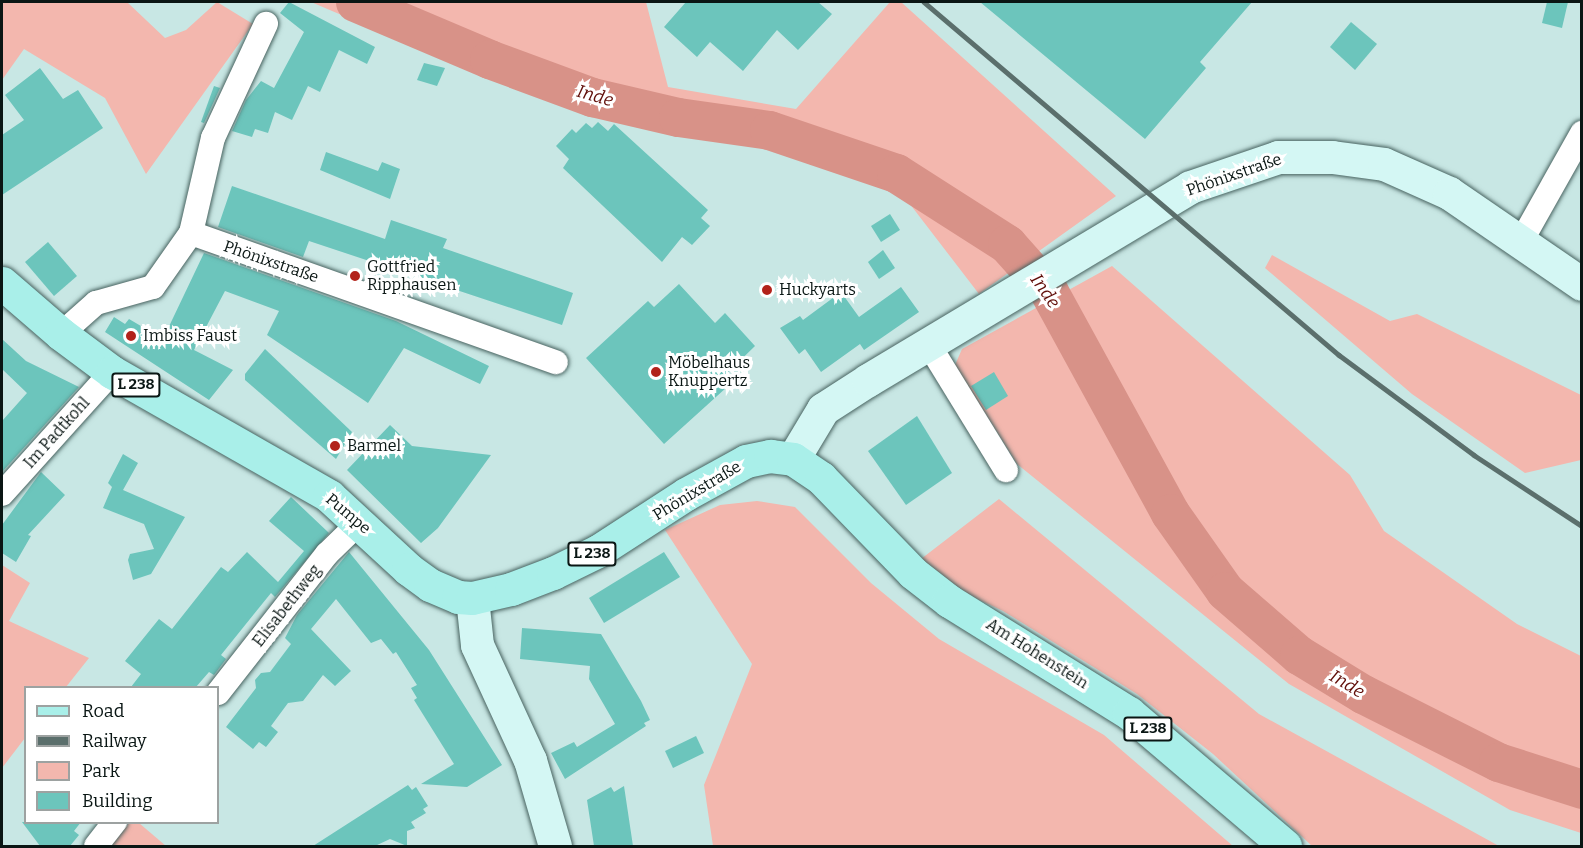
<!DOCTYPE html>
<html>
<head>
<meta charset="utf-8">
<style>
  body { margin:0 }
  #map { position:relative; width:1583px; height:848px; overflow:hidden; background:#c8e7e4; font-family:Bitter,serif }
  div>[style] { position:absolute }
  .green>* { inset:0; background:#f3b7ae }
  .river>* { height:39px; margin:-19.5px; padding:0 19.5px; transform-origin:19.5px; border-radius:19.5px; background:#d89288 }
  .building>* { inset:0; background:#6cc5bc }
  .roads { filter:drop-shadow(0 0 2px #486360) drop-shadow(0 0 2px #486360) }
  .street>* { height:24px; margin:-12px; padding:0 12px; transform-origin:12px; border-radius:12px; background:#fff }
  .secondary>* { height:33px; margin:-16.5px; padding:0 16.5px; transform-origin:16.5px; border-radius:16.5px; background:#d4f7f4 }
  .primary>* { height:33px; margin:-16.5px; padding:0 16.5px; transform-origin:16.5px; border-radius:16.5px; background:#a9efe9 }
  .rail>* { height:4.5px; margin:-2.25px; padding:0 2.25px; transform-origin:2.25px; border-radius:2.25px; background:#5b6f6c }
  .dots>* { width:16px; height:16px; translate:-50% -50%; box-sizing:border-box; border:3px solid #fff; border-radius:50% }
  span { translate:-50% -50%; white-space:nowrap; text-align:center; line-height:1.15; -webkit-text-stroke:6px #fff; paint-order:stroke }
  .shield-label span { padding:2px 4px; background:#fff; border:2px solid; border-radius:4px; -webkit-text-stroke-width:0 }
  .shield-label { font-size:15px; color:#0a1614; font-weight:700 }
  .street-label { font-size:16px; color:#0a1614 }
  .poi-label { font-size:16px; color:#0a1614 }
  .left { translate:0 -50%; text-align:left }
  .water-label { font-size:18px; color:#600d08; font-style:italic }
  .frame { position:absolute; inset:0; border:3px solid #0a1614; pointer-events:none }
  .legend { position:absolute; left:24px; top:686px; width:195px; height:138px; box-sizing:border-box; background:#fff; border:2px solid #9da2a1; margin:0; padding:8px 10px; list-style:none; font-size:18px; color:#0a1614 }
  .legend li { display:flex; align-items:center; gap:12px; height:30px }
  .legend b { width:30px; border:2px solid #9da2a1 }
</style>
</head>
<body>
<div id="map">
  <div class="green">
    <i style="clip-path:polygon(2px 2px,127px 2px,165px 38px,186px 30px,217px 2px,253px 24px,146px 174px,105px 98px,24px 49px,2px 80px)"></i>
    <i style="clip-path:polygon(311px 2px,646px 2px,668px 87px,796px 109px,890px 2px,901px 2px,1116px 196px,979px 294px,893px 182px,771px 143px,589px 110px,482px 75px)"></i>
    <i style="clip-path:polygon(1272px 255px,1390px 321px,1417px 314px,1581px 395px,1581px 460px,1525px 473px,1412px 394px,1265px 268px)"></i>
    <i style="clip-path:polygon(1112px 266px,1350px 475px,1384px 531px,1517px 624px,1581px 656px,1581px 833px,1510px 810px,1289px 684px,1017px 464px,955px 365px,962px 349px)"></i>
    <i style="clip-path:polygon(999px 499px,1259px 714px,1499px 846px,1312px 846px,1213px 754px,1137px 694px,1003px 611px,960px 591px,921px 559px)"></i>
    <i style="clip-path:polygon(757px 501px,795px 507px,871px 583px,939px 639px,1104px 735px,1233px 846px,713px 846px,704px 785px,752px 664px,665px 530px,720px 505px)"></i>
    <i style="clip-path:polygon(2px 565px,30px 583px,9px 621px,89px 658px,66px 687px,26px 688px,25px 738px,2px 768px)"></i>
    <i style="clip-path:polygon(130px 822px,139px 823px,166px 846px,110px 846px)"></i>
  </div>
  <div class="river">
    <i style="left:355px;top:2px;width:146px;rotate:23deg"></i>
    <i style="left:489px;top:59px;width:110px;rotate:20.3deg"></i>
    <i style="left:592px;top:97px;width:88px;rotate:13.1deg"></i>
    <i style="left:678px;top:117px;width:92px;rotate:8.1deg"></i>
    <i style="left:769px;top:130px;width:134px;rotate:18.7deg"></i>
    <i style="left:896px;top:173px;width:132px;rotate:32.6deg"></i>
    <i style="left:1007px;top:244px;width:62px;rotate:48.3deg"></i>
    <i style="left:1048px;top:290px;width:254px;rotate:61.3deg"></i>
    <i style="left:1170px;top:513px;width:95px;rotate:54.8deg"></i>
    <i style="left:1225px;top:591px;width:98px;rotate:40.9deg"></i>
    <i style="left:1299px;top:655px;width:75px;rotate:31.4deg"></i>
    <i style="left:1363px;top:694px;width:151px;rotate:26.7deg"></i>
    <i style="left:1498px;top:762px;width:88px;rotate:17.8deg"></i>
  </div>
  <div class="building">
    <i style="clip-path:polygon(289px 2px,375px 47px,367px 64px,339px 50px,320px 92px,308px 86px,292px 120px,275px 112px,268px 133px,255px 129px,252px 137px,232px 131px,246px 100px,261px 81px,274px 88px,304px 32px,280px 13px)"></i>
    <i style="clip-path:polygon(686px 2px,818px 2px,832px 14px,798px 50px,777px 30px,743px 71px,710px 42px,697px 57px,664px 27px)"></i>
    <i style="clip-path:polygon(980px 2px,1252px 2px,1200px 62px,1206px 68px,1145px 139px)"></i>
    <i style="clip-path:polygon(1547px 2px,1568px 2px,1562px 28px,1542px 23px)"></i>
    <i style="clip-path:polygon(1351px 22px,1377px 44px,1355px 70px,1330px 47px)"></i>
    <i style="clip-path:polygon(424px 63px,445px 68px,437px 86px,417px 80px)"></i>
    <i style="clip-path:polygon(40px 68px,63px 99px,78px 90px,103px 128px,2px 195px,2px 135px,24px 120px,5px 95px)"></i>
    <i style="clip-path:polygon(214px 86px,220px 88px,204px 123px,201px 122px)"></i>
    <i style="clip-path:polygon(598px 122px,608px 131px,614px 124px,708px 210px,701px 218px,710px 226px,692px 245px,682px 237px,662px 262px,563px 168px,569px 159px,556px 146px,572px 129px,576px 133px,586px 123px,592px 128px)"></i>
    <i style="clip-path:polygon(326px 152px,378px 171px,382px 162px,400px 169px,390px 199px,320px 170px)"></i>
    <i style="clip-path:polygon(232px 186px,385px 239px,391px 220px,447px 239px,443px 248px,573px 293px,562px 325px,309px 241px,303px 257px,218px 227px)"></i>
    <i style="clip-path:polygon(890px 214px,900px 230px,881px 242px,871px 226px)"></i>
    <i style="clip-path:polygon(48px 242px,77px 276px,54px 296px,25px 262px)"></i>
    <i style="clip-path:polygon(883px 250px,895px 268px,879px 279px,868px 262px)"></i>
    <i style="clip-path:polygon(204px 253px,396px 321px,489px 366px,480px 384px,404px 348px,368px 403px,267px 335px,279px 311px,225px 291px,194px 350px,233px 370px,209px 400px,105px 332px,114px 317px,125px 324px,129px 319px,163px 339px)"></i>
    <i style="clip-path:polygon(679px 284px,715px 323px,725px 313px,755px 346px,720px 380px,727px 387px,664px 444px,586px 358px,648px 301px,654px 307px)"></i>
    <i style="clip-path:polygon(901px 287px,919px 312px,864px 350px,860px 344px,821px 372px,805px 349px,799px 354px,780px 328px,800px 316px,803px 320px,841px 292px,859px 317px)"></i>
    <i style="clip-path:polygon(2px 339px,26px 361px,79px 387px,2px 472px,2px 421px,27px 393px,2px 369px)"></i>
    <i style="clip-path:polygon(265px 349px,352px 432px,336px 459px,245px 380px,245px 374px)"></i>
    <i style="clip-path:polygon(994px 372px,1008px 396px,986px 410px,971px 386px)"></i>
    <i style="clip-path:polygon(917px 416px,952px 473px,906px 505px,868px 451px)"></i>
    <i style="clip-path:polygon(390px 425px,412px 446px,491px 455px,438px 528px,421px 543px,347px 470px)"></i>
    <i style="clip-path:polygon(123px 454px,138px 463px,123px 490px,185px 517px,151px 574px,133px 580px,128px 560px,130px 554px,154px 549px,144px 524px,103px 508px,112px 487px,108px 483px)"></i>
    <i style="clip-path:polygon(41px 472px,65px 495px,28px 535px,31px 536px,16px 562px,2px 553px,2px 525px)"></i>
    <i style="clip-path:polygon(291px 497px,329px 533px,275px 597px,271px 593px,221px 655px,226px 659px,214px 675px,209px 672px,196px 687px,131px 687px,141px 674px,125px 661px,159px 619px,172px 629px,221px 567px,228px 572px,247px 552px,278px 582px,304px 551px,269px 521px)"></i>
    <i style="clip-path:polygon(349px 552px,429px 650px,502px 765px,467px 787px,421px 784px,454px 764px,414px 700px,417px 698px,411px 688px,417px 685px,396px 652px,393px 654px,381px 639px,371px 643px,336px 599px,311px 629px,351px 671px,335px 686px,323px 675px,303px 701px,288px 703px,271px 726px,278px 732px,266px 747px,259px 742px,253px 749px,226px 727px,256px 688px,255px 680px,261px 673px,270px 672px,291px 644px,285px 638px,297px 615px)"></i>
    <i style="clip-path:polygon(664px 552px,680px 577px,604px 623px,589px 598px)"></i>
    <i style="clip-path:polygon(522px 628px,601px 634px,641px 701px,650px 720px,644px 723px,646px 726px,565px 779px,551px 753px,574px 742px,577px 747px,615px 724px,589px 679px,590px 666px,520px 659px)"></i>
    <i style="clip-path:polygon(696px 736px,704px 753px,673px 768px,665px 751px)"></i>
    <i style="clip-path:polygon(408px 785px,412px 790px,416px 787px,428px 806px,423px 809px,426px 813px,411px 822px,415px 828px,407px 831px,407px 846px,390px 839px,375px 846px,313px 846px)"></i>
    <i style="clip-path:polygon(624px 786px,633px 846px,594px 846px,587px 800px,611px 787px,614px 792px)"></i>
    <i style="clip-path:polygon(22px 822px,81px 822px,74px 831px,79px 835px,70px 846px,40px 846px)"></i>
  </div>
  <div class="roads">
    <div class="street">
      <i style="left:191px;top:233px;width:387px;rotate:19.5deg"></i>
      <i style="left:1522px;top:240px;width:123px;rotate:-60.7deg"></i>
      <i style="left:61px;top:334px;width:47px;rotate:-41.5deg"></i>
      <i style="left:96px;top:303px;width:59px;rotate:-15.7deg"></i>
      <i style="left:153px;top:287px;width:66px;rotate:-54.9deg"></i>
      <i style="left:191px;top:233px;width:98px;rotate:-77deg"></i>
      <i style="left:213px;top:138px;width:126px;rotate:-65.1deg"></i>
      <i style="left:929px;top:345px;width:147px;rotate:58.4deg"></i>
      <i style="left:2px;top:494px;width:164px;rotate:-48deg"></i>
      <i style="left:218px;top:693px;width:177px;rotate:-51.9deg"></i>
      <i style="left:327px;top:554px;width:46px;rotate:-44.1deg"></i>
      <i style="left:96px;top:846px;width:31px;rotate:-52deg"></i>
    </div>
    <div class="secondary">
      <i style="left:793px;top:459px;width:58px;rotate:-59deg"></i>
      <i style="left:823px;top:409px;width:54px;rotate:-32.8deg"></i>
      <i style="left:868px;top:380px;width:375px;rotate:-30.9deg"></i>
      <i style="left:1190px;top:187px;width:93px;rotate:-18.8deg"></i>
      <i style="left:1278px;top:157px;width:54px"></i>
      <i style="left:1332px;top:157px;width:52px;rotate:7.7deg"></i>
      <i style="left:1384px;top:164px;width:71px;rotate:24deg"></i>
      <i style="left:1449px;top:193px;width:161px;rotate:34.4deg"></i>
      <i style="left:472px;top:598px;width:47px;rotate:83.9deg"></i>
      <i style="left:477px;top:645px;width:127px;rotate:65.3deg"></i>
      <i style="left:530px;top:760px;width:90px;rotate:73.8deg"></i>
    </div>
    <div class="primary">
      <i style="left:2px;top:283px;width:78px;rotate:40.8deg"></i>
      <i style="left:61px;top:334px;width:64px;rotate:36.7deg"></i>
      <i style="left:112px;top:372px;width:250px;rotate:29.7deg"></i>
      <i style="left:329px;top:496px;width:108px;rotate:42.7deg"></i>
      <i style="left:408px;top:569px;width:27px;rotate:36deg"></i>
      <i style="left:430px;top:585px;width:30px;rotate:23deg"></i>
      <i style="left:458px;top:597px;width:14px;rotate:4deg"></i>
      <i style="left:472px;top:598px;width:40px;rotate:-13deg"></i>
      <i style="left:511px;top:589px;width:45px;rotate:-20.9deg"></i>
      <i style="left:553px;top:573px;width:50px;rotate:-26.1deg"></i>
      <i style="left:598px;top:551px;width:105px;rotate:-32.9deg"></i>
      <i style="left:686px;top:494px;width:68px;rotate:-28.8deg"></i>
      <i style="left:746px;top:461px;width:25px;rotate:-12deg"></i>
      <i style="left:770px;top:456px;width:23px;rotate:7deg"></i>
      <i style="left:793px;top:459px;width:34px;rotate:34deg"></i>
      <i style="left:821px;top:478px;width:132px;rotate:45.9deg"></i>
      <i style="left:913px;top:573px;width:46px;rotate:37.9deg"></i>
      <i style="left:949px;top:601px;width:212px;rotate:31.9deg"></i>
      <i style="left:1129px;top:713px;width:205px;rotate:40.4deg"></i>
    </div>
  </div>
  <div class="rail">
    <i style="left:924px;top:2px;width:545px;rotate:40.38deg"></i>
    <i style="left:1339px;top:355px;width:168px;rotate:36.5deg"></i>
    <i style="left:1474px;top:455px;width:129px;rotate:33.3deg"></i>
  </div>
  <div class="dots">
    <i style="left:355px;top:276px;background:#b2221a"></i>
    <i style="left:767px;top:290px;background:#b2221a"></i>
    <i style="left:131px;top:336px;background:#b2221a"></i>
    <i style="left:656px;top:372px;background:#b2221a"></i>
    <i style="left:335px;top:446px;background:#b2221a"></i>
  </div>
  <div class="shield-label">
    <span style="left:136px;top:385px">L 238</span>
    <span style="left:592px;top:554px">L 238</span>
    <span style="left:1148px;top:729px">L 238</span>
  </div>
  <div class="street-label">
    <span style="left:1234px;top:175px;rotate:-19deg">Phönixstraße</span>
    <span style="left:271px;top:262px;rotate:19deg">Phönixstraße</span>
    <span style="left:57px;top:433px;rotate:-48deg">Im Padtkohl</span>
    <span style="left:697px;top:491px;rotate:-31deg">Phönixstraße</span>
    <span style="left:348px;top:514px;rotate:40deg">Pumpe</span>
    <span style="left:287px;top:606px;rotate:-52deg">Elisabethweg</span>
    <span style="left:1037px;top:654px;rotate:32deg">Am Hohenstein</span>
  </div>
  <div class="poi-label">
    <span class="left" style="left:367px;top:276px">Gottfried<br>Ripphausen</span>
    <span class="left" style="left:779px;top:290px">Huckyarts</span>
    <span class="left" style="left:143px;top:336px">Imbiss Faust</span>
    <span class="left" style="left:668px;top:372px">Möbelhaus<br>Knuppertz</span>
    <span class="left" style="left:347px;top:446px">Barmel</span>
  </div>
  <div class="water-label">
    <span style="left:595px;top:96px;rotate:16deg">Inde</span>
    <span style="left:1045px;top:291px;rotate:55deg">Inde</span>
    <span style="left:1347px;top:684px;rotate:31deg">Inde</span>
  </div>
  <div class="frame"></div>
  <ul class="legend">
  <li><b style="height:8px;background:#a9efe9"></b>Road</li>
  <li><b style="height:8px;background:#5b6f6c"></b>Railway</li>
  <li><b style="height:16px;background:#f3b7ae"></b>Park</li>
  <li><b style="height:16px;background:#6cc5bc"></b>Building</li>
  </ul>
</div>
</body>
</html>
